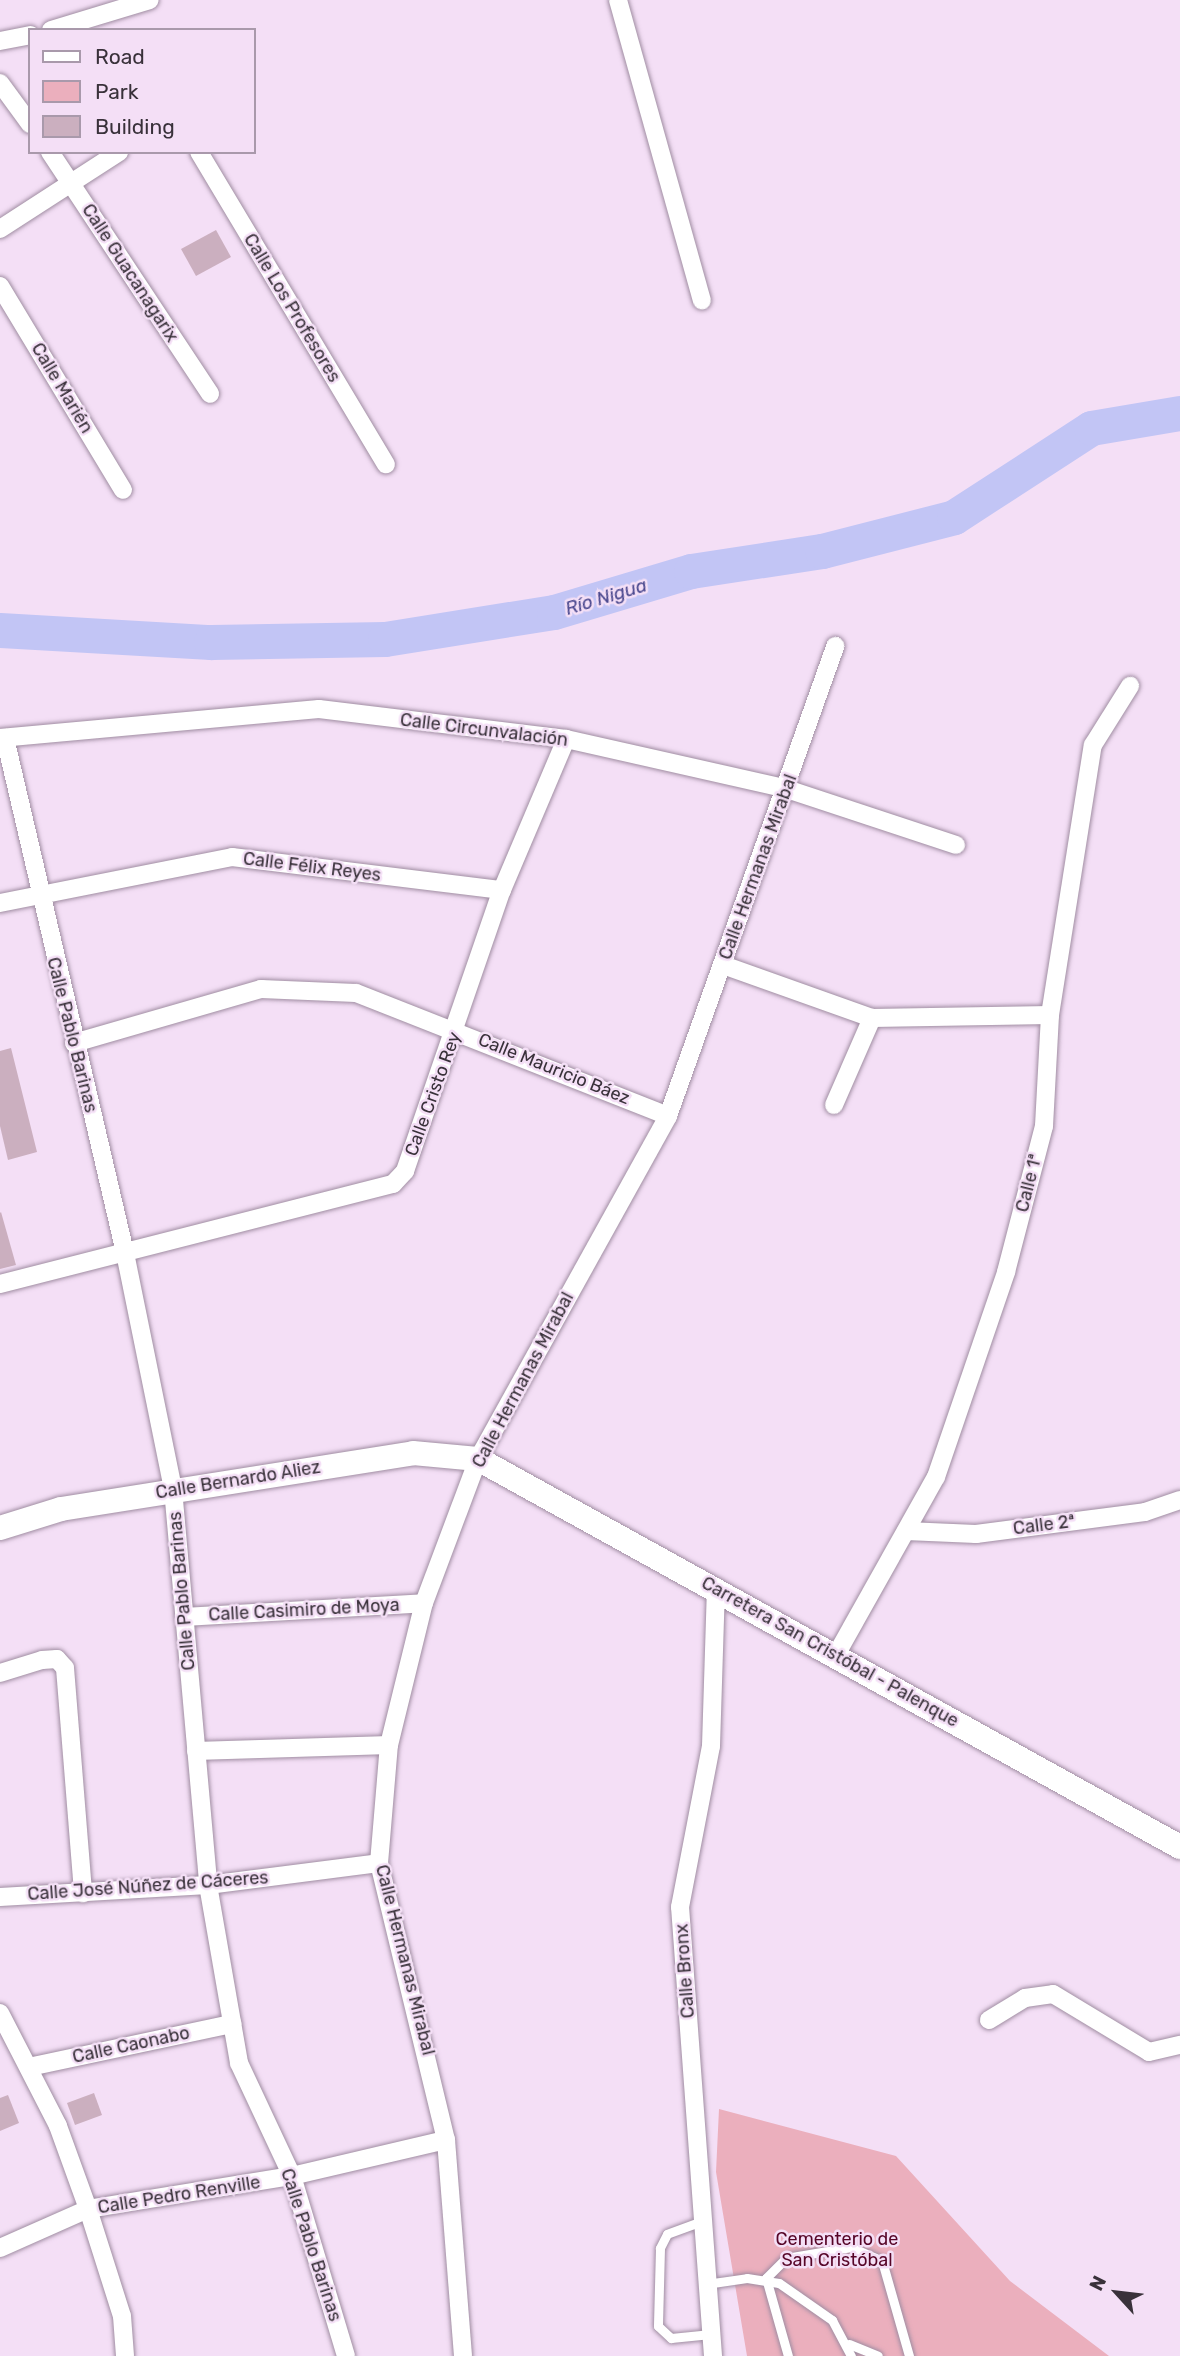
<!DOCTYPE html>
<html>
<head>
<meta charset="utf-8">
<style>
  body { margin:0 }
  #map { position:relative; width:1180px; height:2356px; overflow:hidden; background:#f4dff6; font-family:Rubik,sans-serif }
  div>[style] { position:absolute }
  .green>* { inset:0; background:#ebafbd }
  .river>* { height:35px; margin:-17.5px; padding:0 17.5px; transform-origin:17.5px; border-radius:17.5px; background:#c2c5f5 }
  .building>* { inset:0; background:#cbafbf }
  .roads { filter:drop-shadow(0 0 2px #a08da2) drop-shadow(0 0 2px #a08da2) }
  .lane>* { height:9px; margin:-4.5px; padding:0 4.5px; transform-origin:4.5px; border-radius:4.5px; background:#fff }
  .street>* { height:18px; margin:-9px; padding:0 9px; transform-origin:9px; border-radius:9px; background:#fff }
  .secondary>* { height:24px; margin:-12px; padding:0 12px; transform-origin:12px; border-radius:12px; background:#fff }
  span { translate:-50% -50%; white-space:nowrap; text-align:center; line-height:1.15; -webkit-text-stroke:5px #f4dff6; paint-order:stroke }
  .street-label { font-size:18px; color:#39313a }
  .park-label { font-size:18px; color:#560527 }
  .water-label { font-size:19px; color:#4a488e; font-style:italic }
  .legend { position:absolute; left:28px; top:28px; width:228px; height:126px; box-sizing:border-box; background:#f4dff6; border:2px solid #a999ab; margin:0; padding:9px 12px; list-style:none; font-size:21px; color:#39313a }
  .legend li { display:flex; align-items:center; gap:14px; height:35px }
  .legend b { width:35px; border:2px solid #a999ab }
  .north { position:absolute; left:1082px; top:2258px; width:70px; height:70px; -webkit-text-stroke:5px #f4dff6; paint-order:stroke; rotate:297deg; font-size:19px; font-weight:700; line-height:28px; text-align:center; color:#39313a }
  .north::after { content:''; display:block; margin:auto; width:24px; height:32px; background:#39313a; clip-path:polygon(50% 0,100% 100%,50% 72%,0 100%) }
</style>
</head>
<body>
<div id="map">
  <div class="green">
    <i style="clip-path:polygon(719px 2109px,896px 2156px,1010px 2281px,1109px 2356px,747px 2356px,716px 2172px)"></i>
  </div>
  <div class="river">
    <i style="left:0;top:630px;width:211px;rotate:3.3deg"></i>
    <i style="left:211px;top:642px;width:174px;rotate:-1deg"></i>
    <i style="left:385px;top:639px;width:171px;rotate:-9.1deg"></i>
    <i style="left:554px;top:612px;width:143px;rotate:-16.7deg"></i>
    <i style="left:691px;top:571px;width:133px;rotate:-8.7deg"></i>
    <i style="left:822px;top:551px;width:136px;rotate:-14.4deg"></i>
    <i style="left:954px;top:517px;width:163px;rotate:-33deg"></i>
    <i style="left:1091px;top:428px;width:90px;rotate:-9.6deg"></i>
  </div>
  <div class="building">
    <i style="clip-path:polygon(216px 230px,231px 257px,196px 276px,181px 249px)"></i>
    <i style="clip-path:polygon(11px 1048px,37px 1152px,8px 1160px,0 1126px,0 1051px)"></i>
    <i style="clip-path:polygon(1px 1212px,16px 1265px,0 1269px,0 1213px)"></i>
    <i style="clip-path:polygon(94px 2093px,102px 2115px,75px 2125px,67px 2103px)"></i>
    <i style="clip-path:polygon(8px 2095px,19px 2123px,0 2131px,0 2098px)"></i>
  </div>
  <div class="roads">
    <div class="lane">
      <i style="left:702px;top:2221px;width:37px;rotate:160deg"></i>
      <i style="left:667px;top:2234px;width:16px;rotate:117deg"></i>
      <i style="left:660px;top:2248px;width:78px;rotate:91.5deg"></i>
      <i style="left:658px;top:2326px;width:18px;rotate:43deg"></i>
      <i style="left:671px;top:2338px;width:40px;rotate:-5.7deg"></i>
      <i style="left:706px;top:2284px;width:41px;rotate:-8.3deg"></i>
      <i style="left:747px;top:2278px;width:32px;rotate:9deg"></i>
      <i style="left:779px;top:2283px;width:65px;rotate:34.9deg"></i>
      <i style="left:832px;top:2320px;width:41px;rotate:62.2deg"></i>
      <i style="left:849px;top:2344px;width:31px;rotate:22deg"></i>
      <i style="left:788px;top:2356px;width:81px;rotate:-105.8deg"></i>
      <i style="left:766px;top:2278px;width:28px;rotate:-45deg"></i>
      <i style="left:786px;top:2258px;width:66px;rotate:-9.6deg"></i>
      <i style="left:851px;top:2247px;width:34px;rotate:24deg"></i>
      <i style="left:882px;top:2261px;width:99px;rotate:74.1deg"></i>
    </div>
    <div class="street">
      <i style="left:618px;top:0;width:312px;rotate:74.4deg"></i>
      <i style="left:51px;top:30px;width:103px;rotate:-16.9deg"></i>
      <i style="left:0;top:41px;width:31px;rotate:-11deg"></i>
      <i style="left:0;top:83px;width:51px;rotate:53.8deg"></i>
      <i style="left:50px;top:152px;width:290px;rotate:56.5deg"></i>
      <i style="left:199px;top:152px;width:364px;rotate:59.1deg"></i>
      <i style="left:0;top:229px;width:142px;rotate:-32.9deg"></i>
      <i style="left:0;top:286px;width:238px;rotate:58.9deg"></i>
      <i style="left:0;top:738px;width:320px;rotate:-5.2deg"></i>
      <i style="left:319px;top:709px;width:249px;rotate:6.9deg"></i>
      <i style="left:566px;top:739px;width:227px;rotate:12.7deg"></i>
      <i style="left:787px;top:789px;width:178px;rotate:18.3deg"></i>
      <i style="left:5px;top:738px;width:524px;rotate:76.87deg"></i>
      <i style="left:124px;top:1248px;width:246px;rotate:78.5deg"></i>
      <i style="left:173px;top:1489px;width:398px;rotate:84.9deg"></i>
      <i style="left:208px;top:1885px;width:181px;rotate:80.1deg"></i>
      <i style="left:239px;top:2063px;width:125px;rotate:64.9deg"></i>
      <i style="left:292px;top:2176px;width:188px;rotate:73.3deg"></i>
      <i style="left:0;top:903px;width:237px;rotate:-11.2deg"></i>
      <i style="left:232px;top:857px;width:272px;rotate:7deg"></i>
      <i style="left:723px;top:965px;width:158px;rotate:19.6deg"></i>
      <i style="left:872px;top:1018px;width:178px;rotate:-1deg"></i>
      <i style="left:74px;top:1043px;width:195px;rotate:-16.1deg"></i>
      <i style="left:261px;top:989px;width:95px;rotate:2.4deg"></i>
      <i style="left:356px;top:993px;width:335px;rotate:21.5deg"></i>
      <i style="left:834px;top:1105px;width:95px;rotate:-66.4deg"></i>
      <i style="left:0;top:1284px;width:406px;rotate:-14.3deg"></i>
      <i style="left:393px;top:1184px;width:18px;rotate:-47deg"></i>
      <i style="left:405px;top:1171px;width:297px;rotate:-71deg"></i>
      <i style="left:502px;top:890px;width:164px;rotate:-67deg"></i>
      <i style="left:906px;top:1531px;width:70px;rotate:2.5deg"></i>
      <i style="left:976px;top:1534px;width:170px;rotate:-7.4deg"></i>
      <i style="left:1145px;top:1512px;width:37px;rotate:-19deg"></i>
      <i style="left:184px;top:1617px;width:240px;rotate:-3.3deg"></i>
      <i style="left:836px;top:1655px;width:204px;rotate:-60.7deg"></i>
      <i style="left:936px;top:1477px;width:217px;rotate:-71.1deg"></i>
      <i style="left:1006px;top:1272px;width:151px;rotate:-75.4deg"></i>
      <i style="left:1044px;top:1126px;width:111px;rotate:-86.9deg"></i>
      <i style="left:1050px;top:1015px;width:273px;rotate:-81deg"></i>
      <i style="left:1093px;top:745px;width:70px;rotate:-57.9deg"></i>
      <i style="left:0;top:1673px;width:44px;rotate:-17.2deg"></i>
      <i style="left:42px;top:1660px;width:15px;rotate:-4deg"></i>
      <i style="left:57px;top:1659px;width:12px;rotate:48deg"></i>
      <i style="left:65px;top:1668px;width:226px;rotate:85.4deg"></i>
      <i style="left:196px;top:1751px;width:193px;rotate:-1.8deg"></i>
      <i style="left:0;top:1897px;width:208px;rotate:-3.3deg"></i>
      <i style="left:208px;top:1885px;width:172px;rotate:-7.3deg"></i>
      <i style="left:0;top:2013px;width:127px;rotate:62.8deg"></i>
      <i style="left:58px;top:2126px;width:88px;rotate:70.1deg"></i>
      <i style="left:88px;top:2209px;width:112px;rotate:72.4deg"></i>
      <i style="left:122px;top:2316px;width:40px;rotate:85.7deg"></i>
      <i style="left:989px;top:2020px;width:42px;rotate:-31.4deg"></i>
      <i style="left:1025px;top:1998px;width:28px;rotate:-8deg"></i>
      <i style="left:1053px;top:1994px;width:112px;rotate:31.1deg"></i>
      <i style="left:1149px;top:2052px;width:32px;rotate:-13deg"></i>
      <i style="left:29px;top:2067px;width:208px;rotate:-12deg"></i>
      <i style="left:0;top:2248px;width:96px;rotate:-23.9deg"></i>
      <i style="left:88px;top:2209px;width:207px;rotate:-9.2deg"></i>
      <i style="left:292px;top:2176px;width:158px;rotate:-13.2deg"></i>
      <i style="left:463px;top:2356px;width:217px;rotate:-94.5deg"></i>
      <i style="left:446px;top:2140px;width:285px;rotate:-103.6deg"></i>
      <i style="left:379px;top:1863px;width:118px;rotate:-85.2deg"></i>
      <i style="left:389px;top:1745px;width:146px;rotate:-76.2deg"></i>
      <i style="left:424px;top:1603px;width:154px;rotate:-69.4deg"></i>
      <i style="left:478px;top:1459px;width:392px;rotate:-61deg"></i>
      <i style="left:668px;top:1116px;width:499px;rotate:-70.4deg"></i>
      <i style="left:713px;top:2356px;width:450px;rotate:-94.2deg"></i>
      <i style="left:680px;top:1907px;width:164px;rotate:-79.1deg"></i>
      <i style="left:711px;top:1746px;width:159px;rotate:-88.2deg"></i>
    </div>
    <div class="secondary">
      <i style="left:0;top:1528px;width:64px;rotate:-17.3deg"></i>
      <i style="left:61px;top:1509px;width:356px;rotate:-9deg"></i>
      <i style="left:413px;top:1453px;width:65px;rotate:5.3deg"></i>
      <i style="left:478px;top:1459px;width:802px;rotate:28.93deg"></i>
    </div>
  </div>
  <div class="street-label">
    <span style="left:130px;top:273px;rotate:57deg">Calle Guacanagarix</span>
    <span style="left:292px;top:308px;rotate:59deg">Calle Los Profesores</span>
    <span style="left:62px;top:388px;rotate:59deg">Calle Marién</span>
    <span style="left:484px;top:730px;rotate:7deg">Calle Circunvalación</span>
    <span style="left:312px;top:867px;rotate:7deg">Calle Félix Reyes</span>
    <span style="left:758px;top:867px;rotate:-70deg">Calle Hermanas Mirabal</span>
    <span style="left:72px;top:1035px;rotate:76deg">Calle Pablo Barinas</span>
    <span style="left:554px;top:1069px;rotate:22deg">Calle Mauricio Báez</span>
    <span style="left:433px;top:1094px;rotate:-70deg">Calle Cristo Rey</span>
    <span style="left:1029px;top:1183px;rotate:-76deg">Calle 1ª</span>
    <span style="left:523px;top:1380px;rotate:-62deg">Calle Hermanas Mirabal</span>
    <span style="left:238px;top:1480px;rotate:-9deg">Calle Bernardo Aliez</span>
    <span style="left:1044px;top:1525px;rotate:-7deg">Calle 2ª</span>
    <span style="left:182px;top:1591px;rotate:-95deg">Calle Pablo Barinas</span>
    <span style="left:304px;top:1610px;rotate:-3deg">Calle Casimiro de Moya</span>
    <span style="left:830px;top:1652px;rotate:29deg">Carretera San Cristóbal - Palenque</span>
    <span style="left:148px;top:1886px;rotate:-4deg">Calle José Núñez de Cáceres</span>
    <span style="left:405px;top:1960px;rotate:76deg">Calle Hermanas Mirabal</span>
    <span style="left:685px;top:1971px;rotate:-94deg">Calle Bronx</span>
    <span style="left:131px;top:2045px;rotate:-12deg">Calle Caonabo</span>
    <span style="left:179px;top:2195px;rotate:-9deg">Calle Pedro Renville</span>
    <span style="left:311px;top:2245px;rotate:72deg">Calle Pablo Barinas</span>
  </div>
  <div class="park-label">
    <span style="left:837px;top:2250px">Cementerio de<br>San Cristóbal</span>
  </div>
  <div class="water-label">
    <span style="left:606px;top:597px;rotate:-17deg">Río Nigua</span>
  </div>
  <ul class="legend">
  <li><b style="height:9px;background:#fff"></b>Road</li>
  <li><b style="height:19px;background:#ebafbd"></b>Park</li>
  <li><b style="height:19px;background:#cbafbf"></b>Building</li>
  </ul>
  <div class="north">N</div>
</div>
</body>
</html>
